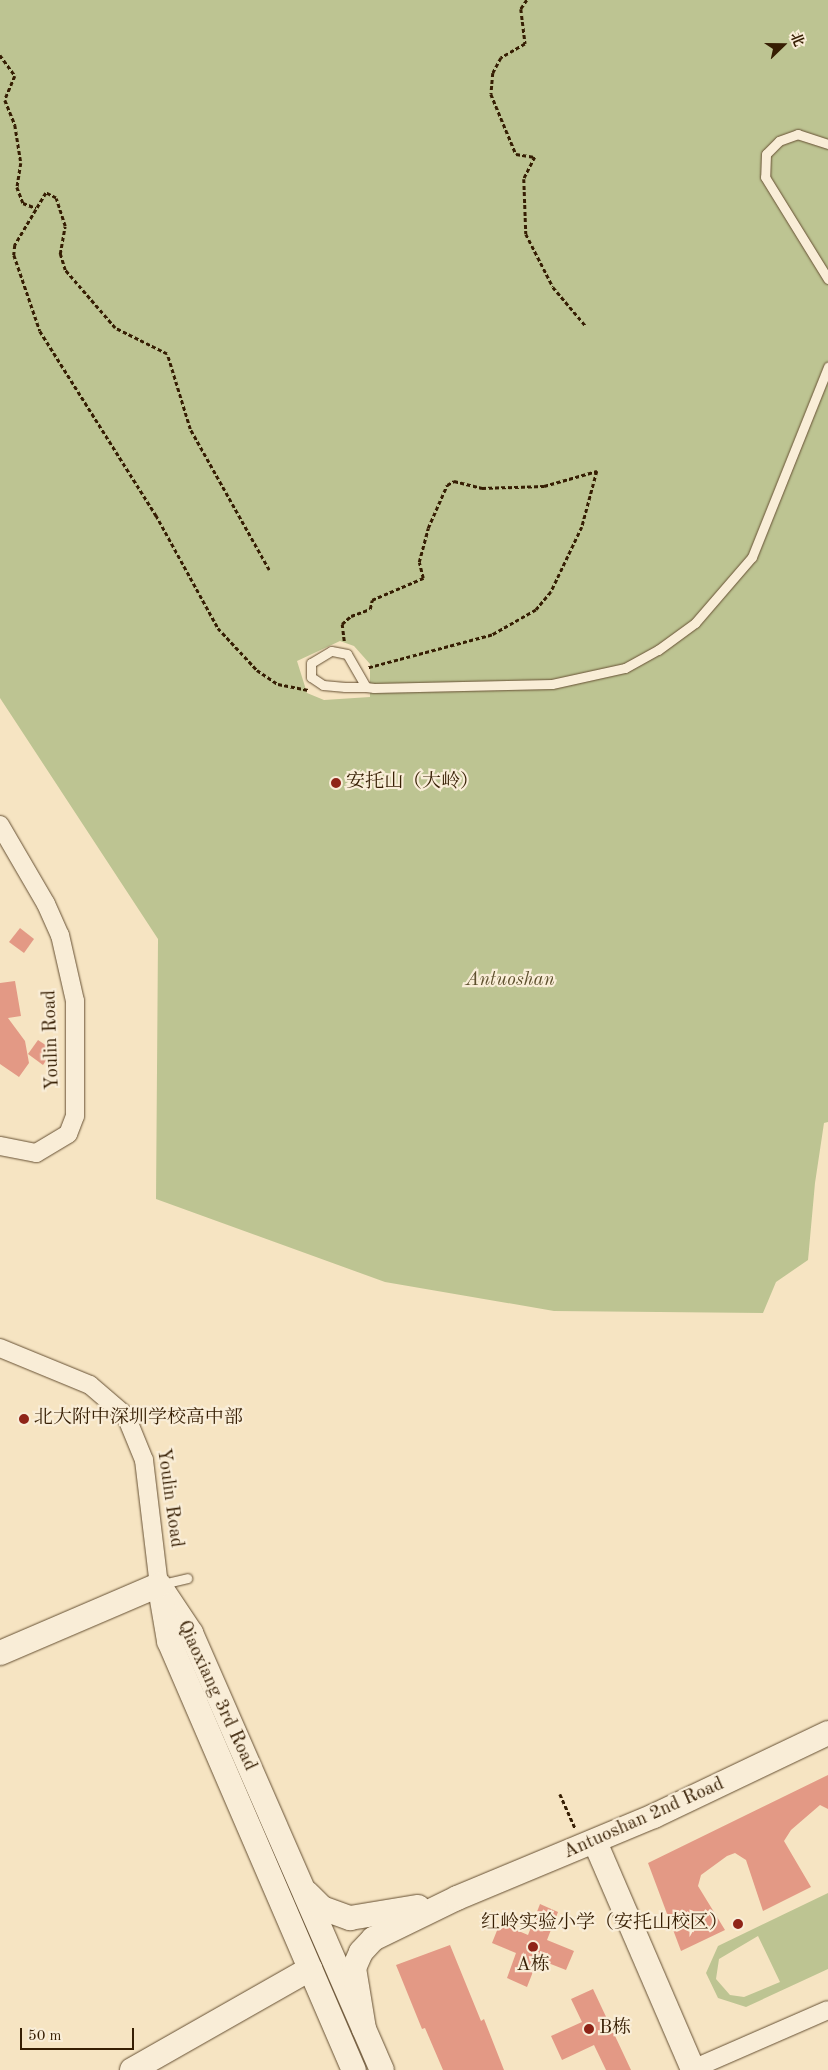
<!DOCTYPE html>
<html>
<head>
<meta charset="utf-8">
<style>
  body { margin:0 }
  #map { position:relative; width:828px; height:2070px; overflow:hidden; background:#f6e4c2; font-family:"Old Standard TT","Noto Serif SC",serif }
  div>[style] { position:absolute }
  .green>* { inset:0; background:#bdc492 }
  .building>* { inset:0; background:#e39985 }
  .path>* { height:2.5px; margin-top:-1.25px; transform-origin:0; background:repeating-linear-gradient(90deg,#361e03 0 4px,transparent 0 6.5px) }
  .roads { filter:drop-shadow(0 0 1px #665033) drop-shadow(0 0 1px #665033) }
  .lane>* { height:9px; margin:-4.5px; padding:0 4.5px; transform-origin:4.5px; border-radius:4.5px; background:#f9edd7 }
  .street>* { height:18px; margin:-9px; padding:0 9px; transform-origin:9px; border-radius:9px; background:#f9edd7 }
  .secondary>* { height:24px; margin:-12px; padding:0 12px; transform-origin:12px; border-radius:12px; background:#f9edd7 }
  .dots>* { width:14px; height:14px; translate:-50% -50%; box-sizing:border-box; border:2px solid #f9edd7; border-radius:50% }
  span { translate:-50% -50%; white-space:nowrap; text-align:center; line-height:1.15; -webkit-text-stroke:4.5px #f9edd7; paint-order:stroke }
  .poi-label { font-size:19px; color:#361e03 }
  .left { translate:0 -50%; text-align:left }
  .right { translate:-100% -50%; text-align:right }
  .park-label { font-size:19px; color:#5e502e; font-style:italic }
  .street-label { font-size:19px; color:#361e03 }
  .north { position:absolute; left:758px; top:20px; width:50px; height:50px; -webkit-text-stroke:4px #f9edd7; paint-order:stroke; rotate:68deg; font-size:14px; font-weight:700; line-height:20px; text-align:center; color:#361e03 }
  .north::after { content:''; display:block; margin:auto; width:18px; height:22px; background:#361e03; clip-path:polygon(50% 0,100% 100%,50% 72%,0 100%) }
  .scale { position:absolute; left:20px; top:2028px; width:114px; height:22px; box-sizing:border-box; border:2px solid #361e03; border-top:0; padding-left:6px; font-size:15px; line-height:18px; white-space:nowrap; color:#361e03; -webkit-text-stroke:4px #f9edd7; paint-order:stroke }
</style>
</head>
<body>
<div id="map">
  <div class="green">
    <i style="clip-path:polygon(evenodd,0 0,828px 0,828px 1122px,824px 1123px,815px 1183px,808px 1260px,776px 1282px,763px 1313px,554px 1311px,385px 1282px,156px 1199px,158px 939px,0 698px,0 0,340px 641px,354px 646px,370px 664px,370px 697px,324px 700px,307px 693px,297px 661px,340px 641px)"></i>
    <i style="clip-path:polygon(evenodd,828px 1893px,828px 1969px,746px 2007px,718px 1998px,706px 1973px,718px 1946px,828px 1893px,758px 1936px,780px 1982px,744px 1997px,730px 1995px,716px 1979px,719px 1959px,758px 1936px)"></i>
  </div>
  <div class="building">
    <i style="clip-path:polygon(20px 928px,34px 939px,24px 953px,9px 942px)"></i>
    <i style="clip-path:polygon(15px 981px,21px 1016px,8px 1018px,25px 1041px,29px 1063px,19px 1077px,0 1064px,0 983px)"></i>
    <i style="clip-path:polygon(38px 1040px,53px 1050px,43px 1065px,28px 1054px)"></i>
    <i style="clip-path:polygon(828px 1775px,828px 1809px,820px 1805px,791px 1830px,784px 1841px,811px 1887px,763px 1911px,746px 1860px,735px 1853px,727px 1856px,701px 1875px,698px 1886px,725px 1930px,681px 1951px,648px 1863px)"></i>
    <i style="clip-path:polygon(540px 1904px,558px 1912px,547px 1940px,574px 1951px,566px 1970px,538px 1959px,527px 1987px,507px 1978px,516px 1953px,492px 1943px,500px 1923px,528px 1935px)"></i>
    <i style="clip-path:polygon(450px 1945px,481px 2021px,484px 2019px,504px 2070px,443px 2070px,425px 2028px,422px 2029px,396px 1965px)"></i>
    <i style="clip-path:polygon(593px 1989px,631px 2070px,606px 2070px,594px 2045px,562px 2060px,551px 2036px,582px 2022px,571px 1999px)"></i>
  </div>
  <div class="path">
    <i style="left:527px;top:0;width:11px;rotate:124deg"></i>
    <i style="left:521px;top:9px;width:35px;rotate:83deg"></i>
    <i style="left:525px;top:44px;width:28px;rotate:150deg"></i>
    <i style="left:501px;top:58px;width:17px;rotate:118deg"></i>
    <i style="left:493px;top:73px;width:21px;rotate:95deg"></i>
    <i style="left:491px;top:94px;width:65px;rotate:67.4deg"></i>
    <i style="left:516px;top:154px;width:19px;rotate:9deg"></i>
    <i style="left:535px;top:157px;width:25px;rotate:117deg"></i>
    <i style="left:524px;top:179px;width:55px;rotate:87.9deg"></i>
    <i style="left:526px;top:234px;width:59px;rotate:63deg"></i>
    <i style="left:553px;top:287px;width:50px;rotate:49.9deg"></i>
    <i style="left:0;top:55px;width:26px;rotate:54deg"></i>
    <i style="left:15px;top:76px;width:26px;rotate:113deg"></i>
    <i style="left:5px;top:100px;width:27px;rotate:68deg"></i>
    <i style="left:15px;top:125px;width:38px;rotate:81deg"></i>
    <i style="left:21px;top:163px;width:24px;rotate:99deg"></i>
    <i style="left:17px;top:187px;width:17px;rotate:69deg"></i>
    <i style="left:23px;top:203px;width:14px;rotate:21deg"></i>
    <i style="left:269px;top:570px;width:162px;rotate:-119.3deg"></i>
    <i style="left:190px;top:429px;width:78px;rotate:-107deg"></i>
    <i style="left:167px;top:354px;width:58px;rotate:-153.4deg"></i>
    <i style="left:115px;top:328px;width:77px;rotate:-130.8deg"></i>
    <i style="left:65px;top:270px;width:17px;rotate:-107deg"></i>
    <i style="left:60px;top:254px;width:28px;rotate:-80deg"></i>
    <i style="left:65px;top:226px;width:29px;rotate:-108deg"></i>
    <i style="left:56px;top:198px;width:11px;rotate:-153deg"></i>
    <i style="left:46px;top:193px;width:61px;rotate:120.8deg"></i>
    <i style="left:15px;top:245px;width:10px;rotate:96deg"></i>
    <i style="left:14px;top:255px;width:80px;rotate:71.1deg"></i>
    <i style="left:40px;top:331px;width:218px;rotate:57.8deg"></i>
    <i style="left:156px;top:515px;width:129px;rotate:61.2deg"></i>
    <i style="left:218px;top:628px;width:57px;rotate:47.1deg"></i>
    <i style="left:257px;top:670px;width:25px;rotate:34deg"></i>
    <i style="left:278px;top:684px;width:31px;rotate:11deg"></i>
    <i style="left:344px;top:641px;width:17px;rotate:-97deg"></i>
    <i style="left:342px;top:624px;width:12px;rotate:-42deg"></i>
    <i style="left:351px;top:616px;width:20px;rotate:-20deg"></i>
    <i style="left:370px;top:609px;width:9px;rotate:-77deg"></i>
    <i style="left:372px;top:600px;width:56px;rotate:-23.3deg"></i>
    <i style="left:423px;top:578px;width:16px;rotate:-104deg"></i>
    <i style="left:419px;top:562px;width:35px;rotate:-75deg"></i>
    <i style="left:428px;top:528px;width:47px;rotate:-66.2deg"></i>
    <i style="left:447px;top:485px;width:8px;rotate:-30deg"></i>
    <i style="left:454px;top:481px;width:29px;rotate:14deg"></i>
    <i style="left:482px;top:488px;width:62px;rotate:-1.8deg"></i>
    <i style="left:544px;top:486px;width:55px;rotate:-15.8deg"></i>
    <i style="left:597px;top:471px;width:58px;rotate:105deg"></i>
    <i style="left:582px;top:527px;width:72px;rotate:115.5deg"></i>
    <i style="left:551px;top:592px;width:23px;rotate:130deg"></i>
    <i style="left:536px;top:610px;width:51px;rotate:150.4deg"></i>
    <i style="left:492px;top:635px;width:128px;rotate:165.1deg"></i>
    <i style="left:560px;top:1794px;width:37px;rotate:66deg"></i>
  </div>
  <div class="roads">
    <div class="lane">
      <i style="left:828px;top:144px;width:32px;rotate:-162deg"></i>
      <i style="left:798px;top:134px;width:20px;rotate:160deg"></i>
      <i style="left:779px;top:141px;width:18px;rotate:135deg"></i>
      <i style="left:766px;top:154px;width:23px;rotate:92deg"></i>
      <i style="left:765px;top:177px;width:120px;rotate:58.3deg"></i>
      <i style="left:366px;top:687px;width:38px;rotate:-120deg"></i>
      <i style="left:347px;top:654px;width:16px;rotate:-169deg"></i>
      <i style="left:331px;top:651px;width:23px;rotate:149deg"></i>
      <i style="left:311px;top:663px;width:14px;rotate:90deg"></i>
      <i style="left:311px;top:677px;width:14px;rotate:34deg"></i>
      <i style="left:323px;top:685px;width:22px;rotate:5deg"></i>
      <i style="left:345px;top:687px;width:21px"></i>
      <i style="left:366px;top:687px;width:8px;rotate:7deg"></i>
      <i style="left:374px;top:688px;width:178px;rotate:-1.3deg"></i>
      <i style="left:552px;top:684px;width:75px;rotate:-12.4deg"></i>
      <i style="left:625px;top:668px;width:38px;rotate:-29deg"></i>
      <i style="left:658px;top:650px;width:46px;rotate:-36.1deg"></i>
      <i style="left:695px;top:623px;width:87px;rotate:-49.2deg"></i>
      <i style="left:752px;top:557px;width:205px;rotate:-68.2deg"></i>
      <i style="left:162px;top:1584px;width:26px;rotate:-13deg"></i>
    </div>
    <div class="street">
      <i style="left:0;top:825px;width:91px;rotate:59.8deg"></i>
      <i style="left:46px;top:904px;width:34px;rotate:66deg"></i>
      <i style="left:60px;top:935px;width:68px;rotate:77.2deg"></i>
      <i style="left:75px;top:1001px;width:115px;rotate:90deg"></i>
      <i style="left:75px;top:1116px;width:19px;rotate:111deg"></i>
      <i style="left:68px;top:1134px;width:37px;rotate:149deg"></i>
      <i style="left:36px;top:1153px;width:37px;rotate:-169deg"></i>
      <i style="left:0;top:1348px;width:97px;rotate:22.3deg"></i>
      <i style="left:90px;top:1385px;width:48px;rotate:40.7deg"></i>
      <i style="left:126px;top:1416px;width:48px;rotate:67.8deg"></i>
      <i style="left:144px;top:1460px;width:126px;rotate:83.2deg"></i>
      <i style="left:693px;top:2069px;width:147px;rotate:-23.6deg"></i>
    </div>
    <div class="secondary">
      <i style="left:159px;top:1585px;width:58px;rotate:56.3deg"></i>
      <i style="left:191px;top:1633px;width:477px;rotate:66.4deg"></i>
      <i style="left:161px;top:1594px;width:48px;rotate:80.3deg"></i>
      <i style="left:169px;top:1641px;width:467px;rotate:66.7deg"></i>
      <i style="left:0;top:1653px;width:173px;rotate:-23.2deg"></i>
      <i style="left:595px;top:1842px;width:248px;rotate:66.7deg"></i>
      <i style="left:307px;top:1893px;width:21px;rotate:45deg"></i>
      <i style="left:322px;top:1908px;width:30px;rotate:20deg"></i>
      <i style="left:350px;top:1918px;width:69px;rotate:-9.2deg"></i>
      <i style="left:364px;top:2029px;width:62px;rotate:-99.3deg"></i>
      <i style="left:354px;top:1968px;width:17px;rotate:-66deg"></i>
      <i style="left:361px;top:1952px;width:18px;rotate:-47deg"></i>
      <i style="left:373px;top:1939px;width:93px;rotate:-26deg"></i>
      <i style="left:457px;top:1898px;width:213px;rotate:-22.6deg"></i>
      <i style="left:654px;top:1816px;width:193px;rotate:-25.5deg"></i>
      <i style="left:132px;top:2070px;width:205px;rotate:-29.6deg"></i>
    </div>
  </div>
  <div class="dots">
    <i style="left:336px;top:783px;background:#8f2418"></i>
    <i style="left:24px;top:1419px;background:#8f2418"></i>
    <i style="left:738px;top:1924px;background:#8f2418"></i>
    <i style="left:533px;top:1947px;background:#8f2418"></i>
    <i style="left:589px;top:2029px;background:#8f2418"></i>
  </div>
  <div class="poi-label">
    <span class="left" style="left:346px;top:783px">安托山（大岭）</span>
    <span class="left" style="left:34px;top:1419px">北大附中深圳学校高中部</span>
    <span class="right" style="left:728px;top:1924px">红岭实验小学（安托山校区）</span>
    <span style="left:533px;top:1966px">A栋</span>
    <span class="left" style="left:599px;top:2029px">B栋</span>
  </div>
  <div class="park-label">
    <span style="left:510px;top:981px">Antuoshan</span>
  </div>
  <div class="street-label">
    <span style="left:52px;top:1040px;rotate:-92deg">Youlin Road</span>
    <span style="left:169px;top:1498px;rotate:82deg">Youlin Road</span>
    <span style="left:216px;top:1696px;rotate:65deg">Qiaoxiang 3rd Road</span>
    <span style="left:644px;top:1819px;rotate:-24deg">Antuoshan 2nd Road</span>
  </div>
  <div class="north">北</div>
  <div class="scale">50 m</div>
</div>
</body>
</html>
